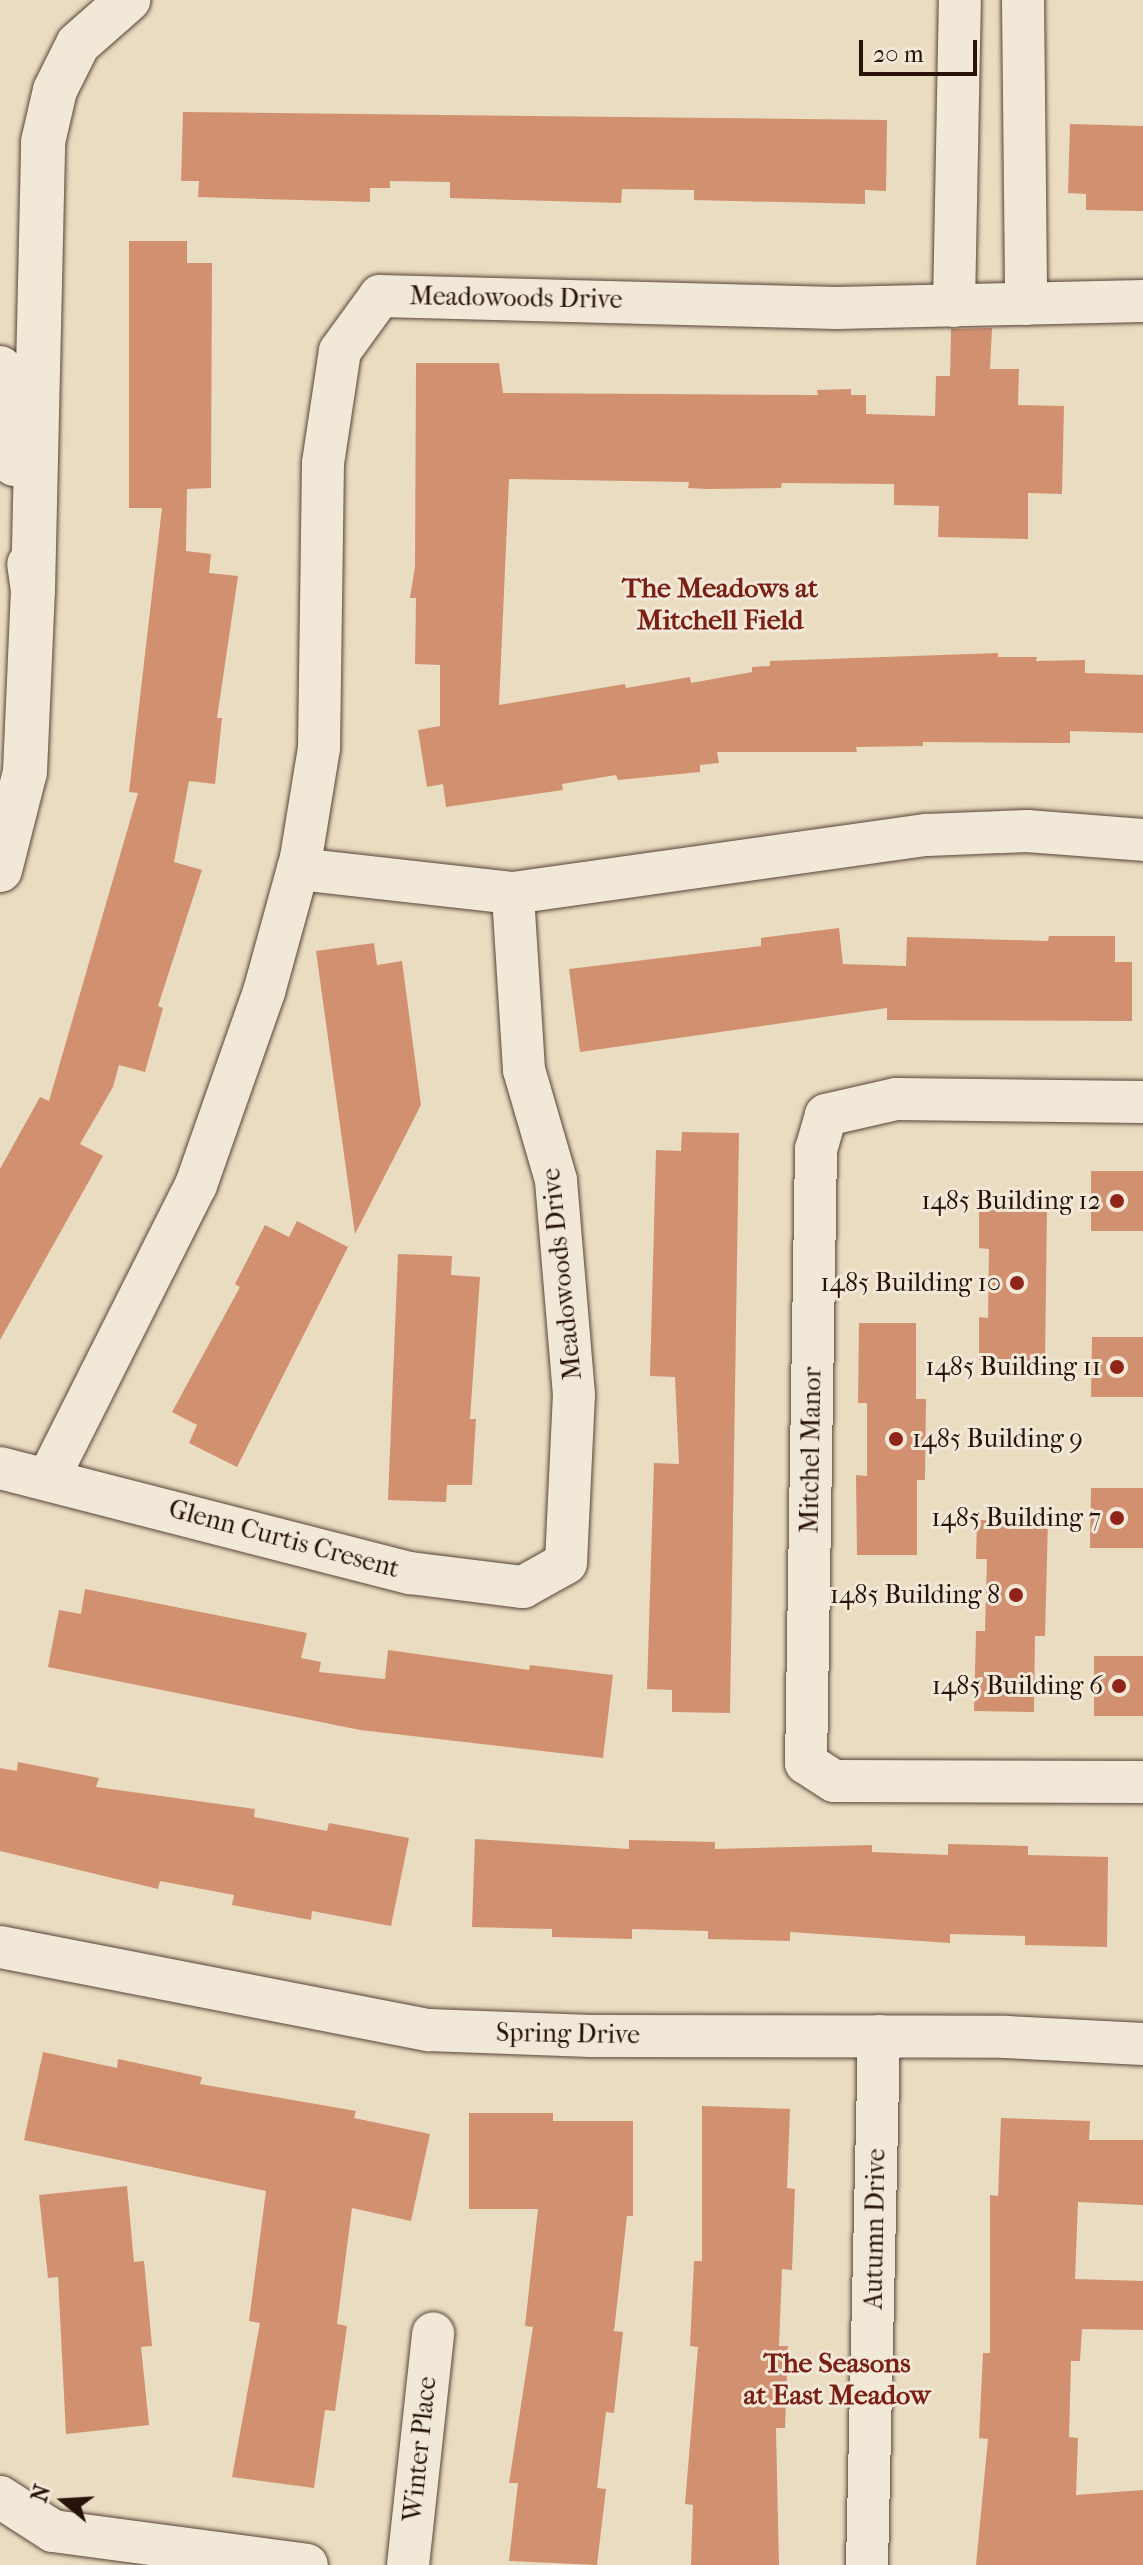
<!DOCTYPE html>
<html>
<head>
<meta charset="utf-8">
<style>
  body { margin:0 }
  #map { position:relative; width:1143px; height:2565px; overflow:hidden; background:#e9dcc1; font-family:"IM FELL French Canon",serif }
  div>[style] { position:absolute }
  .building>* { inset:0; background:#d19170 }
  .roads { filter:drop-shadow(0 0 2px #584438) drop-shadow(0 0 2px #584438) }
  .minor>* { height:42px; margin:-21px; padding:0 21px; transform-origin:21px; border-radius:21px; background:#f1e8d7 }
  .secondary>* { height:44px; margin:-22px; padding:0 22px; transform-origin:22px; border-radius:22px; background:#f1e8d7 }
  .dots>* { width:22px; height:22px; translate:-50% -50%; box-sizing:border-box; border:4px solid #f1e8d7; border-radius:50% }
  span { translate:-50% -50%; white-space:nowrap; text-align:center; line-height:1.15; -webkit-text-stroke:6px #f1e8d7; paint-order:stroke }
  .street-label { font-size:26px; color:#28120a }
  .poi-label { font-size:26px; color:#28120a }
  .right { translate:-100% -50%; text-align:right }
  .left { translate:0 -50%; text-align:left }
  .neighbourhood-label { font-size:28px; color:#7a1f14; font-weight:700 }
  .north { position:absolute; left:24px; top:2461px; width:80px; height:80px; -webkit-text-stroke:6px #f1e8d7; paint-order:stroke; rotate:288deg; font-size:22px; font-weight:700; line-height:32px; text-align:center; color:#28120a }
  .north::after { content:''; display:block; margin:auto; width:28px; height:36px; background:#28120a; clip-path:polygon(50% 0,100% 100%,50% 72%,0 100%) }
  .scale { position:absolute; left:859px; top:40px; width:118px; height:36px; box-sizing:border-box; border:4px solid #28120a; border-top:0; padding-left:10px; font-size:24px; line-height:28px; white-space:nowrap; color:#28120a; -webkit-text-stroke:6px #f1e8d7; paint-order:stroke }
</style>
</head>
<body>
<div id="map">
  <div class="building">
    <i style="clip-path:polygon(183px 112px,887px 120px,886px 191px,865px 190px,865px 204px,694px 200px,694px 190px,622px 189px,621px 203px,450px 198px,450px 182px,390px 181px,390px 188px,370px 188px,370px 202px,198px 197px,199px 181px,181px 181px)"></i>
    <i style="clip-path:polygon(1070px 124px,1143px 126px,1143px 211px,1086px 210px,1086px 194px,1068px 193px)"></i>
    <i style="clip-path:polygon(129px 241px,187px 241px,187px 263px,212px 263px,211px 488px,187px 489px,186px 551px,211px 554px,209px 573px,238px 576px,217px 718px,222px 718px,215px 784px,189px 781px,174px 862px,202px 870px,158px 1006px,163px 1008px,145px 1072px,119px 1065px,113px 1087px,80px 1144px,103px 1156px,0 1340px,0 1169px,40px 1097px,49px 1101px,138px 793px,129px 792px,162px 508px,129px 508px)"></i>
    <i style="clip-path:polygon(992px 328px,990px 369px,1019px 369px,1018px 405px,1064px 406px,1062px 494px,1028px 493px,1028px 539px,938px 537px,939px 506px,894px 505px,894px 484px,782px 483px,781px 488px,707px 489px,688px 488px,689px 482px,509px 479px,499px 705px,625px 684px,626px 688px,690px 677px,691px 683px,752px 672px,752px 667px,770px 666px,770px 661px,998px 653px,998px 657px,1037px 657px,1036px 661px,1085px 660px,1085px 673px,1143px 675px,1143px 733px,1070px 731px,1070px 743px,923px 742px,923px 746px,856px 747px,857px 752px,717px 752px,719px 763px,700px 765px,700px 772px,618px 780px,616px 775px,562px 784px,563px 790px,446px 807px,443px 784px,427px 787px,418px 730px,440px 726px,440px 665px,415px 664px,416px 598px,410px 598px,415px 567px,416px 363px,499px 363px,503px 393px,818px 395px,817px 390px,851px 389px,851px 395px,866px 395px,866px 414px,935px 416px,936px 376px,950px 376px,951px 329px)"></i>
    <i style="clip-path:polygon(839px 928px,843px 964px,906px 966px,907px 937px,1048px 941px,1049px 936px,1115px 936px,1115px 962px,1132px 962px,1132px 1021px,887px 1020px,887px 1008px,580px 1052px,569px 969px,761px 946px,761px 938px)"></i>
    <i style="clip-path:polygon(374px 943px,377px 965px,402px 961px,421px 1105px,355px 1234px,316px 951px)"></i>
    <i style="clip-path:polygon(682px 1132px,739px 1133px,730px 1713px,672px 1712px,672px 1690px,647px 1689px,654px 1463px,679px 1464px,675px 1377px,650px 1376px,656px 1150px,681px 1151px)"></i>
    <i style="clip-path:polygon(1091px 1171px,1143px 1171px,1143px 1231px,1091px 1231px)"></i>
    <i style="clip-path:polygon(979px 1206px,1047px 1208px,1045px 1361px,979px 1360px,979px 1317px,988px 1318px,989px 1249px,979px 1248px)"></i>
    <i style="clip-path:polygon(297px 1221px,348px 1247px,237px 1467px,189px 1443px,197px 1425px,172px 1412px,240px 1287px,235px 1284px,265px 1225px,289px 1237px)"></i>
    <i style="clip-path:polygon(398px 1254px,452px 1256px,451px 1275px,480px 1277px,470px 1419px,476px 1419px,472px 1485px,447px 1485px,446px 1502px,388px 1500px)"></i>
    <i style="clip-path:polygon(859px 1323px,916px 1323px,916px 1399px,926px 1399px,925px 1480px,917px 1480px,917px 1555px,857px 1555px,856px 1475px,867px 1476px,867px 1403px,858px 1403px)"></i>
    <i style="clip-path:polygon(1092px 1337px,1143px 1337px,1143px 1397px,1091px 1397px)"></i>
    <i style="clip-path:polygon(1091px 1488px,1143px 1488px,1143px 1548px,1090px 1548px)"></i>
    <i style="clip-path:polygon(977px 1520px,1048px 1521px,1045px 1636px,1035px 1636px,1034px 1712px,974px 1711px,976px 1631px,985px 1631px,987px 1559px,976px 1559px)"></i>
    <i style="clip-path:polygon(85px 1589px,307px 1633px,301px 1658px,321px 1662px,319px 1672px,385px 1679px,388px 1650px,529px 1670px,530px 1665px,613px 1675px,603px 1758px,360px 1730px,48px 1667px,59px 1610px,81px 1614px)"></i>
    <i style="clip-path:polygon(1094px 1656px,1143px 1656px,1143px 1716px,1094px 1716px)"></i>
    <i style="clip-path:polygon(18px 1762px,99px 1778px,96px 1787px,255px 1809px,254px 1817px,327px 1831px,329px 1823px,409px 1838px,391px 1926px,312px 1911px,311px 1920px,232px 1905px,234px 1895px,160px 1881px,158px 1889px,0 1851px,0 1768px,17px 1771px)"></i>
    <i style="clip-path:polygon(475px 1839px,629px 1849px,629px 1840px,715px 1842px,715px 1849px,872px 1845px,872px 1852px,948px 1855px,948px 1844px,1028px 1846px,1028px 1855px,1108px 1857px,1107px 1947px,1025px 1945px,1025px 1936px,950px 1934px,950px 1943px,790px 1932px,790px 1941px,708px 1939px,708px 1931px,632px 1929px,632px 1939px,552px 1937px,552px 1929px,472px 1927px)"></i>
    <i style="clip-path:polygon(43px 2052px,117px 2068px,118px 2059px,202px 2077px,200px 2084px,356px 2111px,354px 2118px,430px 2134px,411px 2221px,352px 2208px,337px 2324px,347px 2326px,335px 2411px,325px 2410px,314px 2488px,232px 2477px,260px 2323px,249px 2321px,266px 2191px,24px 2140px)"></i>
    <i style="clip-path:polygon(702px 2106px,790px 2109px,787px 2188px,795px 2189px,792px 2270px,782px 2269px,779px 2346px,788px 2346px,785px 2428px,776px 2428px,779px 2565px,691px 2565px,693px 2505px,685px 2504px,698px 2347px,690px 2346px,694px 2261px,702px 2261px)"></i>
    <i style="clip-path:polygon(469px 2113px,553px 2113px,553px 2121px,633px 2121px,633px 2216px,627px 2216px,614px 2331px,623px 2332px,614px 2413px,606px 2412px,597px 2488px,606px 2489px,597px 2565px,509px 2561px,518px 2483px,509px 2483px,533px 2327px,525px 2326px,538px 2209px,469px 2209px)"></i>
    <i style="clip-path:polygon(1001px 2118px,1090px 2121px,1089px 2140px,1143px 2140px,1143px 2205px,1078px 2202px,1075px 2279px,1143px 2281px,1143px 2330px,1082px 2329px,1080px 2361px,1071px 2361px,1069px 2437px,1078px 2438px,1076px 2495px,1143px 2490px,1143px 2565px,976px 2565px,988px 2439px,979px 2438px,983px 2353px,990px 2353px,990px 2195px,998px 2196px)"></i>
    <i style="clip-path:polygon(127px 2186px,134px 2262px,144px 2261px,152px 2346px,141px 2347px,149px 2425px,66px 2434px,58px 2277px,48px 2278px,39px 2195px)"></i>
  </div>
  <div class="roads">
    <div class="minor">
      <i style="left:1023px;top:0;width:304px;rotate:89.4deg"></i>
      <i style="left:954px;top:306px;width:306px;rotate:-88.9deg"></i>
      <i style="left:298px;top:869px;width:216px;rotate:6.4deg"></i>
      <i style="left:1143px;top:1102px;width:247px;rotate:-179.3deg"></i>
      <i style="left:896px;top:1099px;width:72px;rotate:167.1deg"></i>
      <i style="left:826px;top:1115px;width:35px;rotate:106deg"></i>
      <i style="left:816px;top:1149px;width:614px;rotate:90.93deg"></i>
      <i style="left:806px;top:1763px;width:33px;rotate:33deg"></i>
      <i style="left:834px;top:1781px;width:309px;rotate:0.2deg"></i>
      <i style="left:0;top:1468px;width:423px;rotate:14.4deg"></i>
      <i style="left:410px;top:1573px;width:114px;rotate:7.1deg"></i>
      <i style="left:523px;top:1587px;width:49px;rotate:-29.2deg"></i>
      <i style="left:566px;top:1563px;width:168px;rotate:-87.3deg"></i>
      <i style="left:574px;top:1395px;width:216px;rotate:-94.8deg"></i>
      <i style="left:556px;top:1180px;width:115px;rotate:-106.2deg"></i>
      <i style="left:524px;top:1070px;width:177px;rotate:-93.6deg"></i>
      <i style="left:513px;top:893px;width:418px;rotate:-8deg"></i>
      <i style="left:927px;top:835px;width:100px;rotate:-2.3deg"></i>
      <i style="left:1027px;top:831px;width:116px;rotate:4.4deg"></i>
      <i style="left:48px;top:1479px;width:329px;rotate:-63.3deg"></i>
      <i style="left:196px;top:1185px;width:205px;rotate:-70.6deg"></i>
      <i style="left:264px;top:992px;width:139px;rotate:-74.6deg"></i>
      <i style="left:301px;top:858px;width:111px;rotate:-80.7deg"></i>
      <i style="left:319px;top:748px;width:285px;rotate:-89.2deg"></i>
      <i style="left:323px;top:463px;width:113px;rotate:-81.4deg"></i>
      <i style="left:340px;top:351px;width:68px;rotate:-54deg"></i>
      <i style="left:380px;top:296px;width:456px;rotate:1.5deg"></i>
      <i style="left:836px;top:308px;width:307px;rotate:-1.3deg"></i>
      <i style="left:0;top:1947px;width:436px;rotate:11deg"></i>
      <i style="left:428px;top:2030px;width:163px;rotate:2.1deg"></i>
      <i style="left:591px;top:2036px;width:415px;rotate:0.1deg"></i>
      <i style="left:1006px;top:2037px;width:137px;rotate:2.9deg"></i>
      <i style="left:0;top:2497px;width:63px;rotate:32.7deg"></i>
      <i style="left:53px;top:2531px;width:256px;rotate:7.6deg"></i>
      <i style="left:408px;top:2565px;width:233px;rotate:-83.8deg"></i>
      <i style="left:867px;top:2565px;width:529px;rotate:-88.7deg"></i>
    </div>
    <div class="secondary">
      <i style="left:0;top:368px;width:97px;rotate:81.7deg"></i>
      <i style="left:33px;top:591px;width:449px;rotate:-88.7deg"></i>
      <i style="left:43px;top:142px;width:53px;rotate:-77deg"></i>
      <i style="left:55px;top:90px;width:51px;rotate:-63.4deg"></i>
      <i style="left:78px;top:44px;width:67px;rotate:-41.3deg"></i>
      <i style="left:0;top:870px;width:101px;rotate:-75.7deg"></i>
      <i style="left:25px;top:772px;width:181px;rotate:-87.5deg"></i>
      <i style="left:33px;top:591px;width:27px;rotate:-98deg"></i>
    </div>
  </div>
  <div class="dots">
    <i style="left:1117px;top:1201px;background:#8f2418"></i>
    <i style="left:1017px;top:1283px;background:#8f2418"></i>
    <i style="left:1117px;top:1367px;background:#8f2418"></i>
    <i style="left:896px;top:1439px;background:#8f2418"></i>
    <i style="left:1117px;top:1518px;background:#8f2418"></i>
    <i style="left:1016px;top:1595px;background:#8f2418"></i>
    <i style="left:1119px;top:1686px;background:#8f2418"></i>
  </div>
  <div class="street-label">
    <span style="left:516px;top:298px;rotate:1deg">Meadowoods Drive</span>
    <span style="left:562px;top:1274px;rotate:-96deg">Meadowoods Drive</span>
    <span style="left:811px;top:1450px;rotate:-89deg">Mitchel Manor</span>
    <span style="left:284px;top:1539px;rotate:15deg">Glenn Curtis Cresent</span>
    <span style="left:568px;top:2034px;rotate:1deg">Spring Drive</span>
    <span style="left:875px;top:2229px;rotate:-89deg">Autumn Drive</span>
    <span style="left:420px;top:2449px;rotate:-84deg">Winter Place</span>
  </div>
  <div class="poi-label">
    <span class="right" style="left:1101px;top:1201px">1485 Building 12</span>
    <span class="right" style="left:1001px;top:1283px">1485 Building 10</span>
    <span class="right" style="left:1101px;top:1367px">1485 Building 11</span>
    <span class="left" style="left:912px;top:1439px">1485 Building 9</span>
    <span class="right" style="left:1101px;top:1518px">1485 Building 7</span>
    <span class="right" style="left:1000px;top:1595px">1485 Building 8</span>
    <span class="right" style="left:1103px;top:1686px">1485 Building 6</span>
  </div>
  <div class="neighbourhood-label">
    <span style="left:720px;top:604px">The Meadows at<br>Mitchell Field</span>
    <span style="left:837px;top:2379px">The Seasons<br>at East Meadow</span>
  </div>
  <div class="north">N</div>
  <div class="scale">20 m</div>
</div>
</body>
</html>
